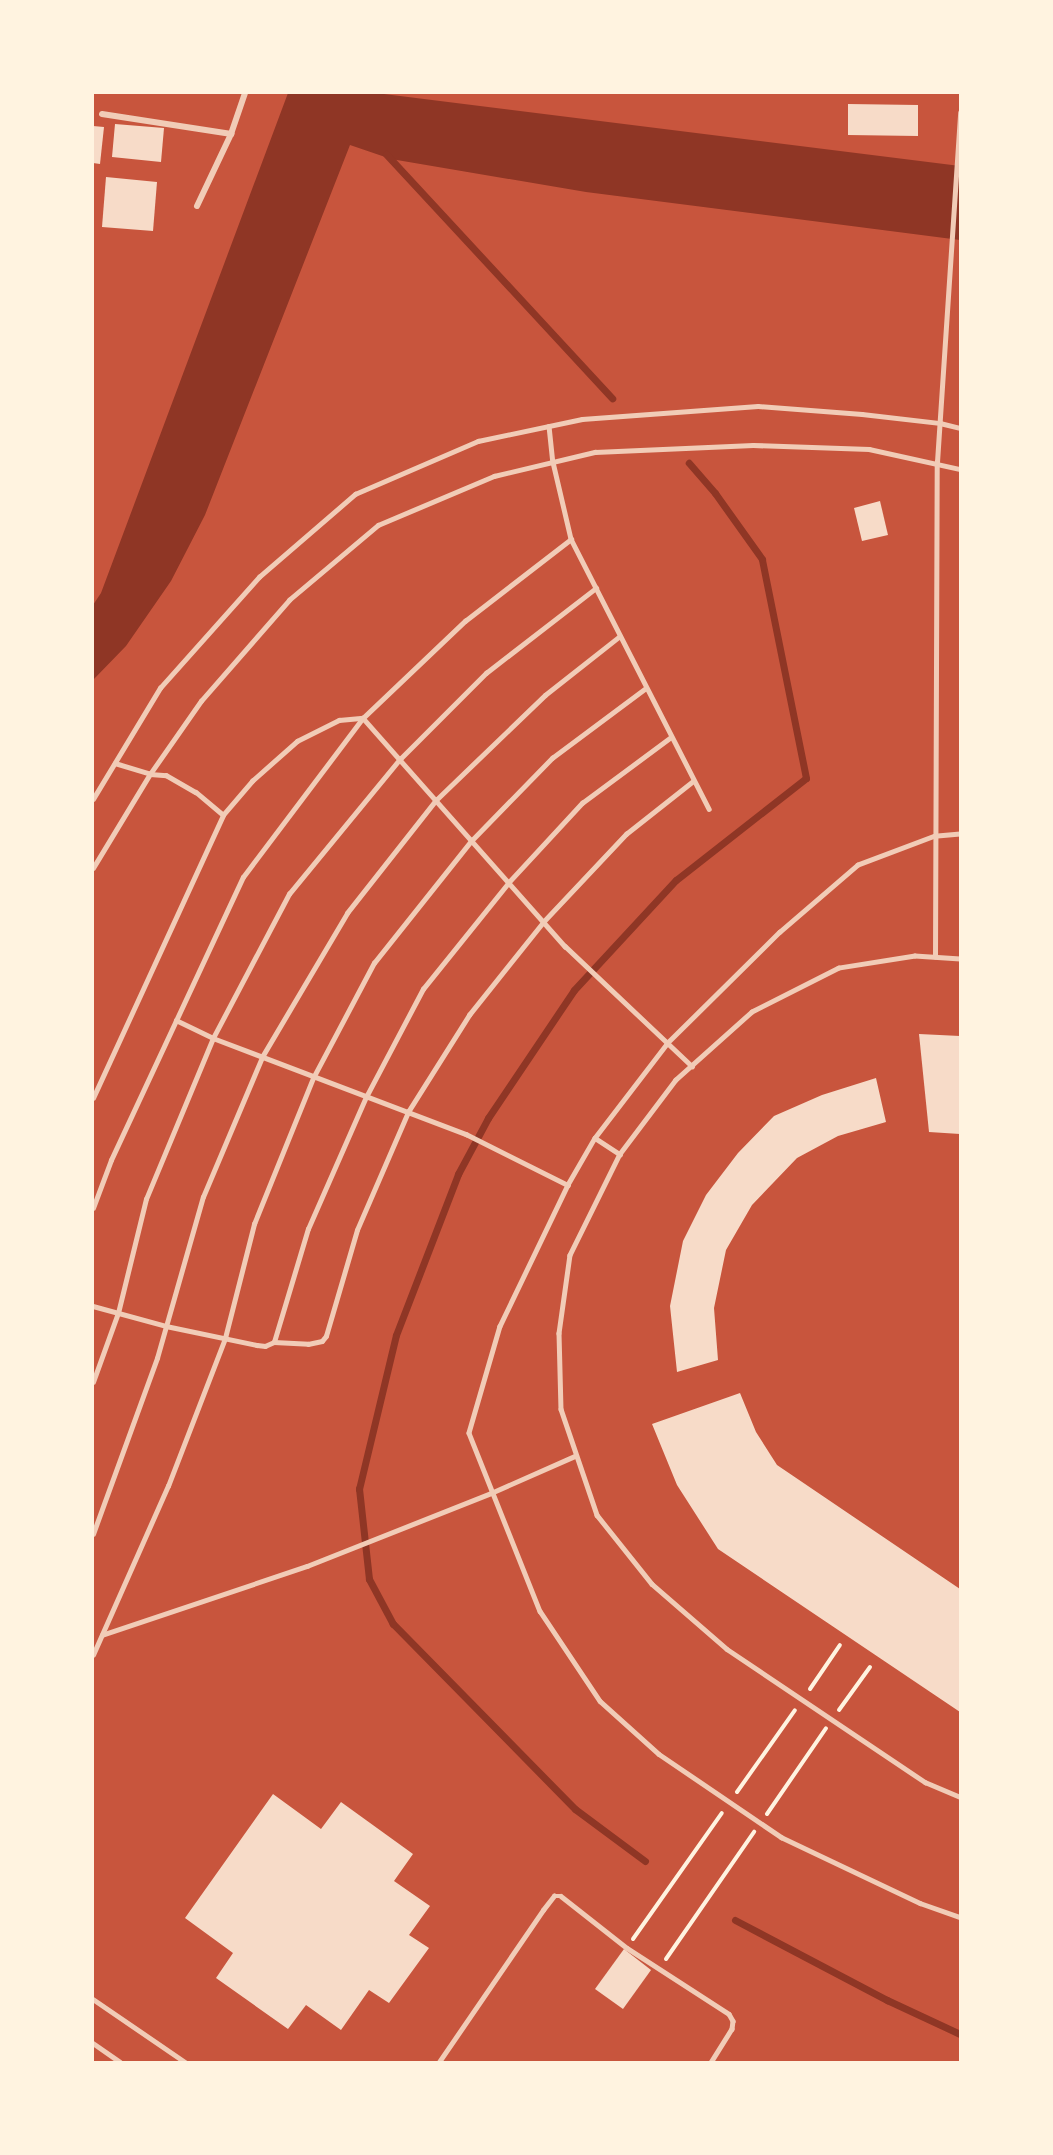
<!DOCTYPE html>
<html>
<head>
<meta charset="utf-8">
<style>
  body { margin:0 }
  #map { position:relative; width:1053px; height:2155px; overflow:hidden; background:#c8553d; font-family:Jost,sans-serif }
  div>[style] { position:absolute }
  .water>* { inset:0; background:#8f3625 }
  .stream>* { height:7px; margin:-3.5px; padding:0 3.5px; transform-origin:3.5px; border-radius:3.5px; background:#8f3625 }
  .building>* { inset:0; background:#f7dbc8 }
  .path>* { height:4px; margin:-2px; padding:0 2px; transform-origin:2px; border-radius:2px; background:#fff3e0 }
  .service>* { height:4.5px; margin:-2.25px; padding:0 2.25px; transform-origin:2.25px; border-radius:2.25px; background:#f1ccb7 }
  .minor>* { height:6px; margin:-3px; padding:0 3px; transform-origin:3px; border-radius:3px; background:#f1ccb7 }
  span { translate:-50% -50%; white-space:nowrap; text-align:center; line-height:1.15; -webkit-text-stroke:4.5px #fff3e0; paint-order:stroke }
  .frame { position:absolute; inset:0; border:94px solid #fff3e0; pointer-events:none }
</style>
</head>
<body>
<div id="map">
  <div class="water">
    <i style="clip-path:polygon(288px 93px,376px 93px,960px 166px,960px 240px,586px 192px,391px 159px,350px 145px,205px 515px,171px 581px,126px 646px,93px 680px,93px 605px,101px 593px)"></i>
  </div>
  <div class="stream">
    <i style="left:386px;top:154px;width:333px;rotate:47.2deg"></i>
    <i style="left:645px;top:1861px;width:87px;rotate:-143.4deg"></i>
    <i style="left:575px;top:1809px;width:260px;rotate:-134.5deg"></i>
    <i style="left:393px;top:1624px;width:51px;rotate:-118.1deg"></i>
    <i style="left:369px;top:1579px;width:91px;rotate:-96.3deg"></i>
    <i style="left:359px;top:1489px;width:158px;rotate:-76.5deg"></i>
    <i style="left:396px;top:1335px;width:173px;rotate:-68.9deg"></i>
    <i style="left:458px;top:1174px;width:64px;rotate:-61.8deg"></i>
    <i style="left:488px;top:1118px;width:154px;rotate:-56.1deg"></i>
    <i style="left:574px;top:990px;width:150px;rotate:-47.2deg"></i>
    <i style="left:676px;top:880px;width:165px;rotate:-38.1deg"></i>
    <i style="left:806px;top:778px;width:223px;rotate:-101.4deg"></i>
    <i style="left:762px;top:559px;width:81px;rotate:-125.5deg"></i>
    <i style="left:715px;top:493px;width:40px;rotate:-131deg"></i>
    <i style="left:735px;top:1920px;width:172px;rotate:27.8deg"></i>
    <i style="left:887px;top:2000px;width:81px;rotate:25deg"></i>
  </div>
  <div class="building">
    <i style="clip-path:polygon(848px 104px,918px 105px,918px 136px,848px 135px)"></i>
    <i style="clip-path:polygon(115px 124px,164px 128px,161px 162px,112px 157px)"></i>
    <i style="clip-path:polygon(93px 126px,104px 127px,100px 164px,93px 163px)"></i>
    <i style="clip-path:polygon(106px 177px,157px 182px,153px 231px,102px 227px)"></i>
    <i style="clip-path:polygon(880px 501px,888px 535px,862px 541px,854px 508px)"></i>
    <i style="clip-path:polygon(919px 1034px,960px 1036px,960px 1134px,929px 1132px)"></i>
    <i style="clip-path:polygon(876px 1078px,886px 1122px,838px 1136px,797px 1158px,752px 1205px,726px 1250px,714px 1308px,718px 1360px,677px 1372px,670px 1306px,683px 1241px,706px 1195px,738px 1153px,774px 1116px,822px 1095px)"></i>
    <i style="clip-path:polygon(740px 1393px,756px 1432px,777px 1465px,960px 1589px,960px 1712px,718px 1549px,677px 1485px,652px 1424px)"></i>
    <i style="clip-path:polygon(273px 1794px,321px 1829px,341px 1802px,413px 1854px,394px 1881px,430px 1906px,409px 1935px,429px 1948px,389px 2003px,369px 1990px,341px 2030px,306px 2005px,288px 2029px,216px 1978px,233px 1953px,185px 1918px)"></i>
    <i style="clip-path:polygon(624px 1949px,651px 1970px,623px 2009px,595px 1989px)"></i>
  </div>
  <div class="path">
    <i style="left:810px;top:1689px;width:53px;rotate:-55.7deg"></i>
    <i style="left:839px;top:1710px;width:53px;rotate:-54.2deg"></i>
    <i style="left:737px;top:1792px;width:100px;rotate:-54.7deg"></i>
    <i style="left:767px;top:1814px;width:104px;rotate:-55.5deg"></i>
    <i style="left:633px;top:1939px;width:154px;rotate:-54.8deg"></i>
    <i style="left:666px;top:1959px;width:155px;rotate:-55.3deg"></i>
  </div>
  <div class="service">
    <i style="left:549px;top:426px;width:36px;rotate:84deg"></i>
    <i style="left:553px;top:462px;width:79px;rotate:76.8deg"></i>
    <i style="left:115px;top:763px;width:37px;rotate:17deg"></i>
    <i style="left:150px;top:774px;width:16px;rotate:4deg"></i>
    <i style="left:166px;top:775px;width:34px;rotate:30deg"></i>
    <i style="left:196px;top:792px;width:35px;rotate:40deg"></i>
    <i style="left:93px;top:799px;width:130px;rotate:-58.9deg"></i>
    <i style="left:160px;top:688px;width:149px;rotate:-48.3deg"></i>
    <i style="left:259px;top:577px;width:127px;rotate:-40.8deg"></i>
    <i style="left:355px;top:494px;width:134px;rotate:-23.3deg"></i>
    <i style="left:478px;top:441px;width:106px;rotate:-11.9deg"></i>
    <i style="left:582px;top:419px;width:176px;rotate:-4.2deg"></i>
    <i style="left:758px;top:406px;width:104px;rotate:4.4deg"></i>
    <i style="left:862px;top:414px;width:79px;rotate:6.6deg"></i>
    <i style="left:940px;top:423px;width:21px;rotate:14deg"></i>
    <i style="left:960px;top:834px;width:25px;rotate:175deg"></i>
    <i style="left:935px;top:836px;width:82px;rotate:159.4deg"></i>
    <i style="left:858px;top:865px;width:103px;rotate:139.3deg"></i>
    <i style="left:780px;top:932px;width:158px;rotate:135.3deg"></i>
    <i style="left:668px;top:1043px;width:120px;rotate:127.5deg"></i>
    <i style="left:595px;top:1138px;width:54px;rotate:119.9deg"></i>
    <i style="left:568px;top:1185px;width:157px;rotate:115.7deg"></i>
    <i style="left:500px;top:1326px;width:111px;rotate:106.2deg"></i>
    <i style="left:469px;top:1433px;width:192px;rotate:68.3deg"></i>
    <i style="left:540px;top:1611px;width:108px;rotate:56.3deg"></i>
    <i style="left:600px;top:1701px;width:79px;rotate:41.9deg"></i>
    <i style="left:659px;top:1754px;width:148px;rotate:34.2deg"></i>
    <i style="left:781px;top:1837px;width:154px;rotate:25.4deg"></i>
    <i style="left:920px;top:1903px;width:42px;rotate:19.3deg"></i>
    <i style="left:93px;top:868px;width:110px;rotate:-58.8deg"></i>
    <i style="left:150px;top:774px;width:89px;rotate:-55.1deg"></i>
    <i style="left:201px;top:701px;width:134px;rotate:-48.9deg"></i>
    <i style="left:289px;top:600px;width:116px;rotate:-40.1deg"></i>
    <i style="left:378px;top:525px;width:126px;rotate:-22.9deg"></i>
    <i style="left:494px;top:476px;width:104px;rotate:-13.4deg"></i>
    <i style="left:595px;top:452px;width:158px;rotate:-2.5deg"></i>
    <i style="left:753px;top:445px;width:116px;rotate:2deg"></i>
    <i style="left:869px;top:449px;width:93px;rotate:12.4deg"></i>
    <i style="left:935px;top:957px;width:495px;rotate:-89.8deg"></i>
    <i style="left:937px;top:462px;width:350px;rotate:-86.2deg"></i>
    <i style="left:960px;top:959px;width:45px;rotate:-176.2deg"></i>
    <i style="left:915px;top:956px;width:77px;rotate:171deg"></i>
    <i style="left:839px;top:968px;width:97px;rotate:153.2deg"></i>
    <i style="left:752px;top:1012px;width:102px;rotate:138.2deg"></i>
    <i style="left:676px;top:1080px;width:93px;rotate:127.1deg"></i>
    <i style="left:620px;top:1154px;width:113px;rotate:116.3deg"></i>
    <i style="left:570px;top:1255px;width:79px;rotate:98deg"></i>
    <i style="left:559px;top:1333px;width:76px;rotate:88.5deg"></i>
    <i style="left:561px;top:1409px;width:112px;rotate:71.2deg"></i>
    <i style="left:597px;top:1515px;width:88px;rotate:51.4deg"></i>
    <i style="left:652px;top:1584px;width:99px;rotate:40.9deg"></i>
    <i style="left:727px;top:1649px;width:239px;rotate:33.9deg"></i>
    <i style="left:925px;top:1782px;width:38px;rotate:23deg"></i>
    <i style="left:176px;top:1020px;width:41px;rotate:25.9deg"></i>
    <i style="left:213px;top:1038px;width:271px;rotate:20.8deg"></i>
    <i style="left:466px;top:1134px;width:114px;rotate:26.6deg"></i>
    <i style="left:93px;top:1098px;width:311px;rotate:-65.3deg"></i>
    <i style="left:223px;top:815px;width:45px;rotate:-49.5deg"></i>
    <i style="left:252px;top:781px;width:60px;rotate:-41.6deg"></i>
    <i style="left:297px;top:741px;width:47px;rotate:-26.6deg"></i>
    <i style="left:339px;top:720px;width:24px;rotate:-5deg"></i>
    <i style="left:363px;top:718px;width:305px;rotate:48.5deg"></i>
    <i style="left:565px;top:946px;width:175px;rotate:43.4deg"></i>
    <i style="left:595px;top:1138px;width:30px;rotate:33deg"></i>
    <i style="left:93px;top:1208px;width:51px;rotate:-69.4deg"></i>
    <i style="left:111px;top:1160px;width:312px;rotate:-65deg"></i>
    <i style="left:243px;top:877px;width:199px;rotate:-53deg"></i>
    <i style="left:363px;top:718px;width:141px;rotate:-43.6deg"></i>
    <i style="left:465px;top:621px;width:134px;rotate:-37.7deg"></i>
    <i style="left:571px;top:539px;width:303px;rotate:62.9deg"></i>
    <i style="left:93px;top:1306px;width:76px;rotate:15.3deg"></i>
    <i style="left:166px;top:1326px;width:93px;rotate:11.8deg"></i>
    <i style="left:257px;top:1345px;width:8px;rotate:7deg"></i>
    <i style="left:265px;top:1346px;width:10px;rotate:-24deg"></i>
    <i style="left:274px;top:1342px;width:118px;rotate:-73.3deg"></i>
    <i style="left:308px;top:1229px;width:144px;rotate:-66.3deg"></i>
    <i style="left:366px;top:1097px;width:122px;rotate:-62.2deg"></i>
    <i style="left:423px;top:989px;width:137px;rotate:-51.2deg"></i>
    <i style="left:509px;top:882px;width:108px;rotate:-47.3deg"></i>
    <i style="left:582px;top:803px;width:109px;rotate:-36.5deg"></i>
    <i style="left:274px;top:1342px;width:34px;rotate:3deg"></i>
    <i style="left:308px;top:1344px;width:14px;rotate:-12deg"></i>
    <i style="left:322px;top:1341px;width:6px;rotate:-51deg"></i>
    <i style="left:326px;top:1336px;width:110px;rotate:-73.7deg"></i>
    <i style="left:357px;top:1230px;width:129px;rotate:-66.6deg"></i>
    <i style="left:408px;top:1112px;width:115px;rotate:-57.8deg"></i>
    <i style="left:469px;top:1015px;width:120px;rotate:-51.4deg"></i>
    <i style="left:544px;top:921px;width:120px;rotate:-46.7deg"></i>
    <i style="left:626px;top:834px;width:85px;rotate:-38.3deg"></i>
    <i style="left:93px;top:1382px;width:73px;rotate:-70.1deg"></i>
    <i style="left:118px;top:1313px;width:117px;rotate:-76.2deg"></i>
    <i style="left:146px;top:1199px;width:174px;rotate:-67.4deg"></i>
    <i style="left:213px;top:1038px;width:163px;rotate:-62.2deg"></i>
    <i style="left:289px;top:894px;width:175px;rotate:-50.6deg"></i>
    <i style="left:400px;top:759px;width:122px;rotate:-45deg"></i>
    <i style="left:486px;top:673px;width:139px;rotate:-37.7deg"></i>
    <i style="left:93px;top:1534px;width:187px;rotate:-70deg"></i>
    <i style="left:157px;top:1358px;width:167px;rotate:-74.1deg"></i>
    <i style="left:203px;top:1197px;width:152px;rotate:-67.1deg"></i>
    <i style="left:262px;top:1057px;width:167px;rotate:-59.4deg"></i>
    <i style="left:347px;top:913px;width:144px;rotate:-51.8deg"></i>
    <i style="left:436px;top:800px;width:151px;rotate:-43.9deg"></i>
    <i style="left:545px;top:695px;width:95px;rotate:-38.2deg"></i>
    <i style="left:102px;top:1635px;width:216px;rotate:-18.6deg"></i>
    <i style="left:307px;top:1566px;width:198px;rotate:-21.6deg"></i>
    <i style="left:491px;top:1493px;width:92px;rotate:-23.8deg"></i>
    <i style="left:93px;top:1655px;width:185px;rotate:-66.1deg"></i>
    <i style="left:168px;top:1486px;width:159px;rotate:-68.9deg"></i>
    <i style="left:225px;top:1338px;width:118px;rotate:-75.7deg"></i>
    <i style="left:254px;top:1224px;width:157px;rotate:-68deg"></i>
    <i style="left:313px;top:1078px;width:130px;rotate:-62.1deg"></i>
    <i style="left:374px;top:963px;width:157px;rotate:-51.5deg"></i>
    <i style="left:472px;top:840px;width:115px;rotate:-45.7deg"></i>
    <i style="left:552px;top:758px;width:117px;rotate:-36.7deg"></i>
    <i style="left:93px;top:1999px;width:112px;rotate:34.4deg"></i>
    <i style="left:93px;top:2043px;width:33px;rotate:35deg"></i>
    <i style="left:439px;top:2062px;width:184px;rotate:-55.6deg"></i>
    <i style="left:543px;top:1910px;width:18px;rotate:-52deg"></i>
    <i style="left:554px;top:1896px;width:7px"></i>
    <i style="left:561px;top:1896px;width:84px;rotate:38.2deg"></i>
    <i style="left:627px;top:1948px;width:121px;rotate:32.9deg"></i>
    <i style="left:729px;top:2014px;width:8px;rotate:60deg"></i>
    <i style="left:733px;top:2021px;width:8px;rotate:97deg"></i>
    <i style="left:732px;top:2029px;width:39px;rotate:122deg"></i>
  </div>
  <div class="minor">
    <i style="left:102px;top:114px;width:131px;rotate:8.8deg"></i>
    <i style="left:197px;top:206px;width:80px;rotate:-64.7deg"></i>
    <i style="left:231px;top:134px;width:43px;rotate:-71.1deg"></i>
  </div>
  <div class="frame"></div>
</div>
</body>
</html>
